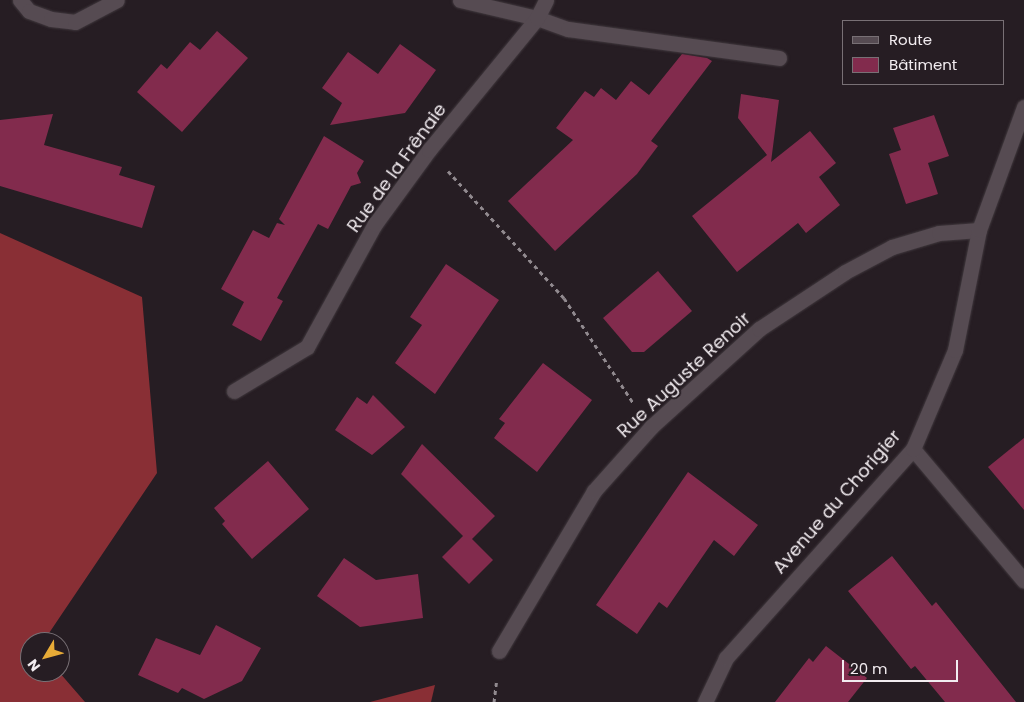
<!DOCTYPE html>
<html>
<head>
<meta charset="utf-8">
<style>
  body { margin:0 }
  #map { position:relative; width:1024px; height:702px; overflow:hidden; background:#261d23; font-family:Poppins,sans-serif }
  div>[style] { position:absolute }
  .forest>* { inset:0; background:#892f35 }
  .building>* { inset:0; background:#822b4d }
  .path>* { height:3px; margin-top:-1.5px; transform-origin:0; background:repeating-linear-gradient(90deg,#918a8f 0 4px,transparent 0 8px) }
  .roads { filter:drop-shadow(0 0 1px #41393e) drop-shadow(0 0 1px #41393e) }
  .minor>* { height:15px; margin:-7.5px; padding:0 7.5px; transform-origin:7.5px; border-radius:7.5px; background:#564b52 }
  span { translate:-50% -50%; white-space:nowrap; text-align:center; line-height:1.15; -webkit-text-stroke:4px #261d23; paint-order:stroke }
  .street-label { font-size:18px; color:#f2ecf0 }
  .legend { position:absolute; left:842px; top:20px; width:162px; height:65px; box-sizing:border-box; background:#261d23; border:1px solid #787075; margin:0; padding:6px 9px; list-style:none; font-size:15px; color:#f2ecf0 }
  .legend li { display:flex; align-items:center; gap:10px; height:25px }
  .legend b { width:25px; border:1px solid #787075 }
  .north { position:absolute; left:20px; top:632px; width:50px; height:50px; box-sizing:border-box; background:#261d23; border:1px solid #787075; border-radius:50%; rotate:233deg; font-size:14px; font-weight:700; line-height:20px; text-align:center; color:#f2ecf0 }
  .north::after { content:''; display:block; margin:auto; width:18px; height:22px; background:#e8ab37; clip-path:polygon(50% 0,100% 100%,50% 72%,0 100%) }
  .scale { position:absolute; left:842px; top:660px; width:116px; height:22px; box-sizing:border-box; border:2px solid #f2ecf0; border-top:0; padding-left:6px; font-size:15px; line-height:18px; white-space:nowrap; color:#f2ecf0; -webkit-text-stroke:4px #261d23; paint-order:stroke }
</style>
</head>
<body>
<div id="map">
  <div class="forest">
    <i style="clip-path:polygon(0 233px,142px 297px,157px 473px,43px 642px,30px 642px,30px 672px,59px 672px,85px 702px,0 702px)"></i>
    <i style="clip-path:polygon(435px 685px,431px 702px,370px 702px)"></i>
  </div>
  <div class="building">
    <i style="clip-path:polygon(217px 31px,248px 58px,182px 132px,137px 92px,161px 64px,167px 69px,190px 42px,200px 50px)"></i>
    <i style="clip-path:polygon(400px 44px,436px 70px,405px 113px,330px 125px,342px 103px,322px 88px,348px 52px,378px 74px)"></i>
    <i style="clip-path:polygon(682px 54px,707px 58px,712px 61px,651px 141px,658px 146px,637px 174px,555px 251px,508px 201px,573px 140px,556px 128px,585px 91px,594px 97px,601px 88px,616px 100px,631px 81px,649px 95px)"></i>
    <i style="clip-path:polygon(741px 94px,779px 100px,771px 162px,810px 131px,836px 163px,819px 177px,840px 205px,806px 233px,798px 223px,737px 272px,692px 216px,767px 155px,738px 118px)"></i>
    <i style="clip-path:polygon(53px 114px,44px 145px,122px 167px,119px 175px,155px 186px,142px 228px,0 186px,0 120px)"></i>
    <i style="clip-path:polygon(934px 115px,949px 156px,928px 163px,938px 194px,906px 204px,889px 154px,901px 150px,893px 128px)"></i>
    <i style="clip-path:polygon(324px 136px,364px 161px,357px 173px,361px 183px,351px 186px,328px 229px,318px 224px,277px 298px,283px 301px,261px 341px,232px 325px,244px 302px,221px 289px,253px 230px,269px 238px,277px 223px,285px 225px,279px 219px)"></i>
    <i style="clip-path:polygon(446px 264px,499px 300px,435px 394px,395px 363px,422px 325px,410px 317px)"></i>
    <i style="clip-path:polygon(658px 271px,692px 311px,644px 352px,632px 352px,603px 318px)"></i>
    <i style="clip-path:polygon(543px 363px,592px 400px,537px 472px,494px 438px,505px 423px,499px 419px)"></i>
    <i style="clip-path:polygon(373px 395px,405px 427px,372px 455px,335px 430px,357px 397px,367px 404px)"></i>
    <i style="clip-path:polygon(1024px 438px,1024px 510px,988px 467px)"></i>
    <i style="clip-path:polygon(422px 444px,495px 516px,472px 539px,493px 560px,469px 584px,442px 557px,463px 536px,401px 474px)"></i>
    <i style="clip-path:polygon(268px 461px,309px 509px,252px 559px,222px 524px,225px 521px,214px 508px)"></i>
    <i style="clip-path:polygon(688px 472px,758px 525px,734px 556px,714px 540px,667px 608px,659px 602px,637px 634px,596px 605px)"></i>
    <i style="clip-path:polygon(892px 556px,932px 606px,936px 602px,1016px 702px,945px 702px,915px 666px,911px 669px,848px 591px)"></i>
    <i style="clip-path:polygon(344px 558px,376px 580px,418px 574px,423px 618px,360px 627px,317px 596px)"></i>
    <i style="clip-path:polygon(216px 625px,261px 648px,242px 681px,204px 699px,182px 688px,178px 693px,138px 675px,156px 638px,200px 655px)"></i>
    <i style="clip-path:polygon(826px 646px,867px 678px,848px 702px,775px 702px,809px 658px,813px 662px)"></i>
  </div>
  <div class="path">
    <i style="left:448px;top:171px;width:172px;rotate:47.6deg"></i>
    <i style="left:564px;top:298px;width:127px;rotate:56.6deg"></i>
    <i style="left:494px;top:702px;width:23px;rotate:-83deg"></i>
  </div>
  <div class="roads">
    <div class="minor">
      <i style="left:20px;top:0;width:14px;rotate:51deg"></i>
      <i style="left:29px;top:11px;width:23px;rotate:20deg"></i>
      <i style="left:51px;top:19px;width:24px;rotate:7deg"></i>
      <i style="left:75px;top:22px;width:47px;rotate:-27.6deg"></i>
      <i style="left:460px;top:0;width:79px;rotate:13.2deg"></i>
      <i style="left:537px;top:18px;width:33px;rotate:20deg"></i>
      <i style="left:568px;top:29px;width:213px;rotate:7.8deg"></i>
      <i style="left:234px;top:391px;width:85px;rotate:-31.1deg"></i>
      <i style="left:307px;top:347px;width:141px;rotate:-61.1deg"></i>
      <i style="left:375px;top:224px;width:92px;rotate:-53.9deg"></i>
      <i style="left:429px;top:150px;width:171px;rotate:-50.7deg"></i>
      <i style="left:537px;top:18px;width:20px;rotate:-63deg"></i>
      <i style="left:913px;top:449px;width:172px;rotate:49.9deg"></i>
      <i style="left:499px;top:651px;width:186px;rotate:-59.3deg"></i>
      <i style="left:594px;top:491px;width:86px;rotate:-48.3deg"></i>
      <i style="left:651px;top:427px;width:146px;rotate:-42.2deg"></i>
      <i style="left:759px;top:329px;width:103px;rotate:-33.5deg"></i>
      <i style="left:845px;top:272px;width:53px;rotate:-28deg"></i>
      <i style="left:892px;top:247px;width:49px;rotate:-16.6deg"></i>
      <i style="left:939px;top:233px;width:40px;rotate:-4.3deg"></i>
      <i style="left:705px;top:702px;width:49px;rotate:-64.5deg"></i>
      <i style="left:726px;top:658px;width:280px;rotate:-48.2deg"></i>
      <i style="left:913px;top:449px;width:108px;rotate:-67deg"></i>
      <i style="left:955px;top:350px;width:122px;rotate:-78.7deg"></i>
      <i style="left:979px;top:230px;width:131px;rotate:-69.9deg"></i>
    </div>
  </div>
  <div class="street-label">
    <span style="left:397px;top:168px;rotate:-54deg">Rue de la Frênaie</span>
    <span style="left:684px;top:375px;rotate:-43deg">Rue Auguste Renoir</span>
    <span style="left:837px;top:502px;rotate:-49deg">Avenue du Chorigier</span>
  </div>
  <ul class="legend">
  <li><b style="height:6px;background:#564b52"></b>Route</li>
  <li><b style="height:14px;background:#822b4d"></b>Bâtiment</li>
  </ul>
  <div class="north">N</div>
  <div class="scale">20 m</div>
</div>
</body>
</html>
